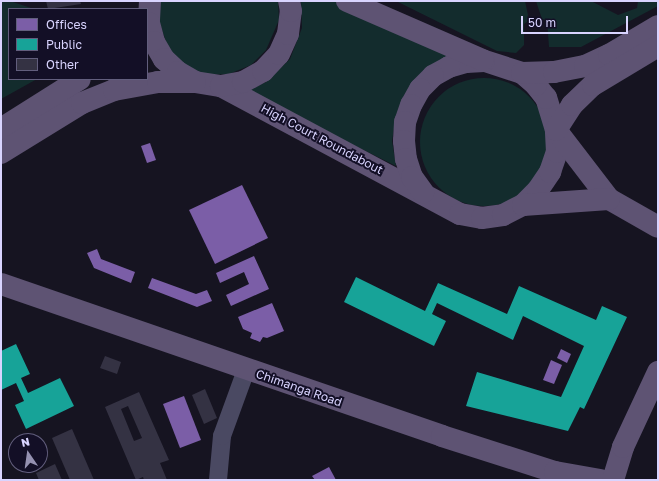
<!DOCTYPE html>
<html>
<head>
<meta charset="utf-8">
<style>
  body { margin:0 }
  #map { position:relative; width:659px; height:481px; overflow:hidden; background:#161421; font-family:"Golos Text",sans-serif }
  div>[style] { position:absolute }
  .green>* { inset:0; background:#132c2d }
  .round { border-radius:50% }
  .offices>* { inset:0; background:#7b5ea7 }
  .public>* { inset:0; background:#17a398 }
  .building>* { inset:0; background:#343243 }
  .minor>* { height:18px; margin:-9px; padding:0 9px; transform-origin:9px; border-radius:9px; background:#4a4962 }
  .major>* { height:22px; margin:-11px; padding:0 11px; transform-origin:11px; border-radius:11px; background:#5e5373 }
  span { translate:-50% -50%; white-space:nowrap; text-align:center; line-height:1.15; -webkit-text-stroke:4px #130f26; paint-order:stroke }
  .street-label { font-size:12px; color:#d9d4ff }
  .frame { position:absolute; inset:0; border:2px solid #d9d4ff; pointer-events:none }
  .legend { position:absolute; left:8px; top:8px; width:140px; height:72px; box-sizing:border-box; background:#130f26; border:1px solid #625e7d; margin:0; padding:5px 7px; list-style:none; font-size:12px; color:#d9d4ff }
  .legend li { display:flex; align-items:center; gap:8px; height:20px }
  .legend b { width:20px; border:1px solid #625e7d }
  .north { position:absolute; left:8px; top:433px; width:40px; height:40px; box-sizing:border-box; background:#130f26; border:1px solid #625e7d; border-radius:50%; rotate:347deg; font-size:11px; font-weight:700; line-height:16px; text-align:center; color:#d9d4ff }
  .north::after { content:''; display:block; margin:auto; width:14px; height:18px; background:#9591b1; clip-path:polygon(50% 0,100% 100%,50% 72%,0 100%) }
  .scale { position:absolute; left:521px; top:16px; width:107px; height:18px; box-sizing:border-box; border:2px solid #d9d4ff; border-top:0; padding-left:5px; font-size:12px; line-height:14px; white-space:nowrap; color:#d9d4ff; -webkit-text-stroke:3px #130f26; paint-order:stroke }
</style>
</head>
<body>
<div id="map">
  <div class="green">
    <i style="clip-path:polygon(1px 1px,10px 1px,34px 9px,9px 9px,9px 79px,37px 79px,1px 99px)"></i>
    <i style="clip-path:polygon(152px 1px,278px 1px,279px 20px,266px 50px,251px 65px,229px 74px,205px 75px,172px 59px)"></i>
    <i style="clip-path:polygon(301px 1px,334px 1px,454px 57px,396px 116px,392px 141px,396px 166px,246px 92px,266px 82px,290px 59px,302px 28px)"></i>
    <i style="clip-path:polygon(396px 1px,525px 1px,528px 15px,527px 22px,524px 24px,524px 45px,516px 53px,497px 51px)"></i>
    <i style="clip-path:polygon(536px 1px,591px 1px,618px 15px,637px 8px,638px 1px,658px 1px,658px 6px,581px 47px,549px 47px,547px 20px,542px 19px)"></i>
    <i class="round" style="left:420px;top:78px;width:128px;height:128px"></i>
  </div>
  <div class="offices">
    <i style="clip-path:polygon(150px 143px,156px 160px,147px 163px,141px 146px)"></i>
    <i style="clip-path:polygon(242px 185px,268px 238px,215px 264px,189px 210px)"></i>
    <i style="clip-path:polygon(97px 249px,101px 259px,135px 272px,131px 283px,94px 268px,87px 253px)"></i>
    <i style="clip-path:polygon(254px 256px,269px 289px,231px 306px,226px 295px,249px 284px,244px 272px,220px 283px,216px 273px)"></i>
    <i style="clip-path:polygon(152px 278px,196px 294px,207px 290px,212px 301px,197px 307px,148px 288px)"></i>
    <i style="clip-path:polygon(272px 303px,284px 331px,267px 338px,263px 337px,260px 342px,250px 338px,252px 333px,243px 329px,238px 317px)"></i>
    <i style="clip-path:polygon(561px 349px,571px 354px,567px 363px,557px 358px)"></i>
    <i style="clip-path:polygon(551px 360px,562px 365px,554px 384px,543px 380px)"></i>
    <i style="clip-path:polygon(184px 396px,201px 440px,180px 448px,163px 404px)"></i>
    <i style="clip-path:polygon(329px 467px,336px 480px,315px 480px,312px 476px)"></i>
  </div>
  <div class="public">
    <i style="clip-path:polygon(356px 277px,425px 311px,438px 283px,507px 314px,519px 286px,596px 320px,602px 306px,627px 317px,584px 409px,580px 407px,568px 431px,466px 406px,477px 372px,561px 397px,584px 346px,523px 316px,513px 340px,437px 303px,432px 314px,446px 321px,434px 346px,344px 302px)"></i>
    <i style="clip-path:polygon(16px 344px,30px 374px,21px 378px,28px 393px,60px 378px,74px 406px,26px 429px,15px 405px,24px 401px,16px 383px,1px 390px,1px 351px)"></i>
  </div>
  <div class="building">
    <i style="clip-path:polygon(46px 1px,80px 1px,81px 4px,48px 9px)"></i>
    <i style="clip-path:polygon(105px 356px,121px 362px,117px 374px,100px 368px)"></i>
    <i style="clip-path:polygon(205px 389px,217px 418px,204px 424px,192px 395px)"></i>
    <i style="clip-path:polygon(evenodd,139px 392px,169px 460px,160px 463px,167px 480px,144px 480px,143px 477px,136px 480px,105px 407px,139px 392px,128px 406px,142px 438px,134px 441px,121px 409px,128px 406px)"></i>
    <i style="clip-path:polygon(72px 429px,94px 480px,70px 480px,52px 438px)"></i>
    <i style="clip-path:polygon(55px 464px,62px 480px,39px 480px,36px 473px)"></i>
  </div>
  <div class="minor">
    <i style="left:218px;top:480px;width:44px;rotate:-84.8deg"></i>
    <i style="left:222px;top:436px;width:70px;rotate:-70deg"></i>
  </div>
  <div class="major">
    <i style="left:150px;top:1px;width:22px;rotate:93deg"></i>
    <i style="left:149px;top:23px;width:20px;rotate:75deg"></i>
    <i style="left:154px;top:42px;width:20px;rotate:60deg"></i>
    <i style="left:164px;top:59px;width:19px;rotate:43deg"></i>
    <i style="left:178px;top:72px;width:20px;rotate:30deg"></i>
    <i style="left:195px;top:82px;width:26px;rotate:9deg"></i>
    <i style="left:221px;top:86px;width:271px;rotate:28.2deg"></i>
    <i style="left:460px;top:214px;width:22px;rotate:10deg"></i>
    <i style="left:482px;top:218px;width:21px;rotate:-8deg"></i>
    <i style="left:503px;top:215px;width:22px;rotate:-27deg"></i>
    <i style="left:523px;top:205px;width:21px;rotate:-45deg"></i>
    <i style="left:538px;top:190px;width:22px;rotate:-56deg"></i>
    <i style="left:550px;top:172px;width:21px;rotate:-71deg"></i>
    <i style="left:557px;top:152px;width:22px;rotate:-93deg"></i>
    <i style="left:556px;top:130px;width:34px;rotate:-107deg"></i>
    <i style="left:546px;top:98px;width:16px;rotate:-128deg"></i>
    <i style="left:536px;top:85px;width:18px;rotate:-139deg"></i>
    <i style="left:522px;top:73px;width:40px;rotate:-162deg"></i>
    <i style="left:484px;top:61px;width:18px;rotate:177deg"></i>
    <i style="left:466px;top:62px;width:18px;rotate:164deg"></i>
    <i style="left:449px;top:67px;width:18px;rotate:151deg"></i>
    <i style="left:433px;top:76px;width:18px;rotate:135deg"></i>
    <i style="left:420px;top:89px;width:18px;rotate:119deg"></i>
    <i style="left:411px;top:105px;width:18px;rotate:109deg"></i>
    <i style="left:405px;top:122px;width:19px;rotate:93deg"></i>
    <i style="left:404px;top:141px;width:18px;rotate:84deg"></i>
    <i style="left:406px;top:159px;width:19px;rotate:72deg"></i>
    <i style="left:412px;top:177px;width:19px;rotate:54deg"></i>
    <i style="left:347px;top:1px;width:148px;rotate:23.5deg"></i>
    <i style="left:522px;top:73px;width:32px;rotate:-2deg"></i>
    <i style="left:554px;top:72px;width:32px;rotate:-11deg"></i>
    <i style="left:585px;top:66px;width:26px;rotate:-25deg"></i>
    <i style="left:609px;top:55px;width:57px;rotate:-30.6deg"></i>
    <i style="left:221px;top:86px;width:22px;rotate:-10deg"></i>
    <i style="left:243px;top:82px;width:23px;rotate:-29deg"></i>
    <i style="left:263px;top:71px;width:23px;rotate:-47deg"></i>
    <i style="left:279px;top:54px;width:22px;rotate:-66deg"></i>
    <i style="left:288px;top:34px;width:23px;rotate:-83deg"></i>
    <i style="left:291px;top:11px;width:10px;rotate:-101deg"></i>
    <i style="left:1px;top:129px;width:93px;rotate:-32.3deg"></i>
    <i style="left:556px;top:130px;width:87px;rotate:52.5deg"></i>
    <i style="left:609px;top:199px;width:56px;rotate:29.7deg"></i>
    <i style="left:556px;top:130px;width:30px;rotate:-57deg"></i>
    <i style="left:572px;top:105px;width:29px;rotate:-44deg"></i>
    <i style="left:593px;top:85px;width:76px;rotate:-31deg"></i>
    <i style="left:1px;top:153px;width:95px;rotate:-31.7deg"></i>
    <i style="left:82px;top:103px;width:35px;rotate:-22deg"></i>
    <i style="left:114px;top:90px;width:45px;rotate:-10.3deg"></i>
    <i style="left:158px;top:82px;width:37px"></i>
    <i style="left:523px;top:205px;width:86px;rotate:-4deg"></i>
    <i style="left:1px;top:284px;width:466px;rotate:19deg"></i>
    <i style="left:442px;top:436px;width:119px;rotate:17.7deg"></i>
    <i style="left:555px;top:472px;width:46px;rotate:10.1deg"></i>
    <i style="left:613px;top:480px;width:34px;rotate:-73deg"></i>
    <i style="left:623px;top:447px;width:83px;rotate:-65deg"></i>
  </div>
  <div class="street-label">
    <span style="left:322px;top:139px;rotate:28deg">High Court Roundabout</span>
    <span style="left:299px;top:388px;rotate:19deg">Chimanga Road</span>
  </div>
  <div class="frame"></div>
  <ul class="legend">
  <li><b style="height:11px;background:#7b5ea7"></b>Offices</li>
  <li><b style="height:11px;background:#17a398"></b>Public</li>
  <li><b style="height:11px;background:#343243"></b>Other</li>
  </ul>
  <div class="north">N</div>
  <div class="scale">50 m</div>
</div>
</body>
</html>
